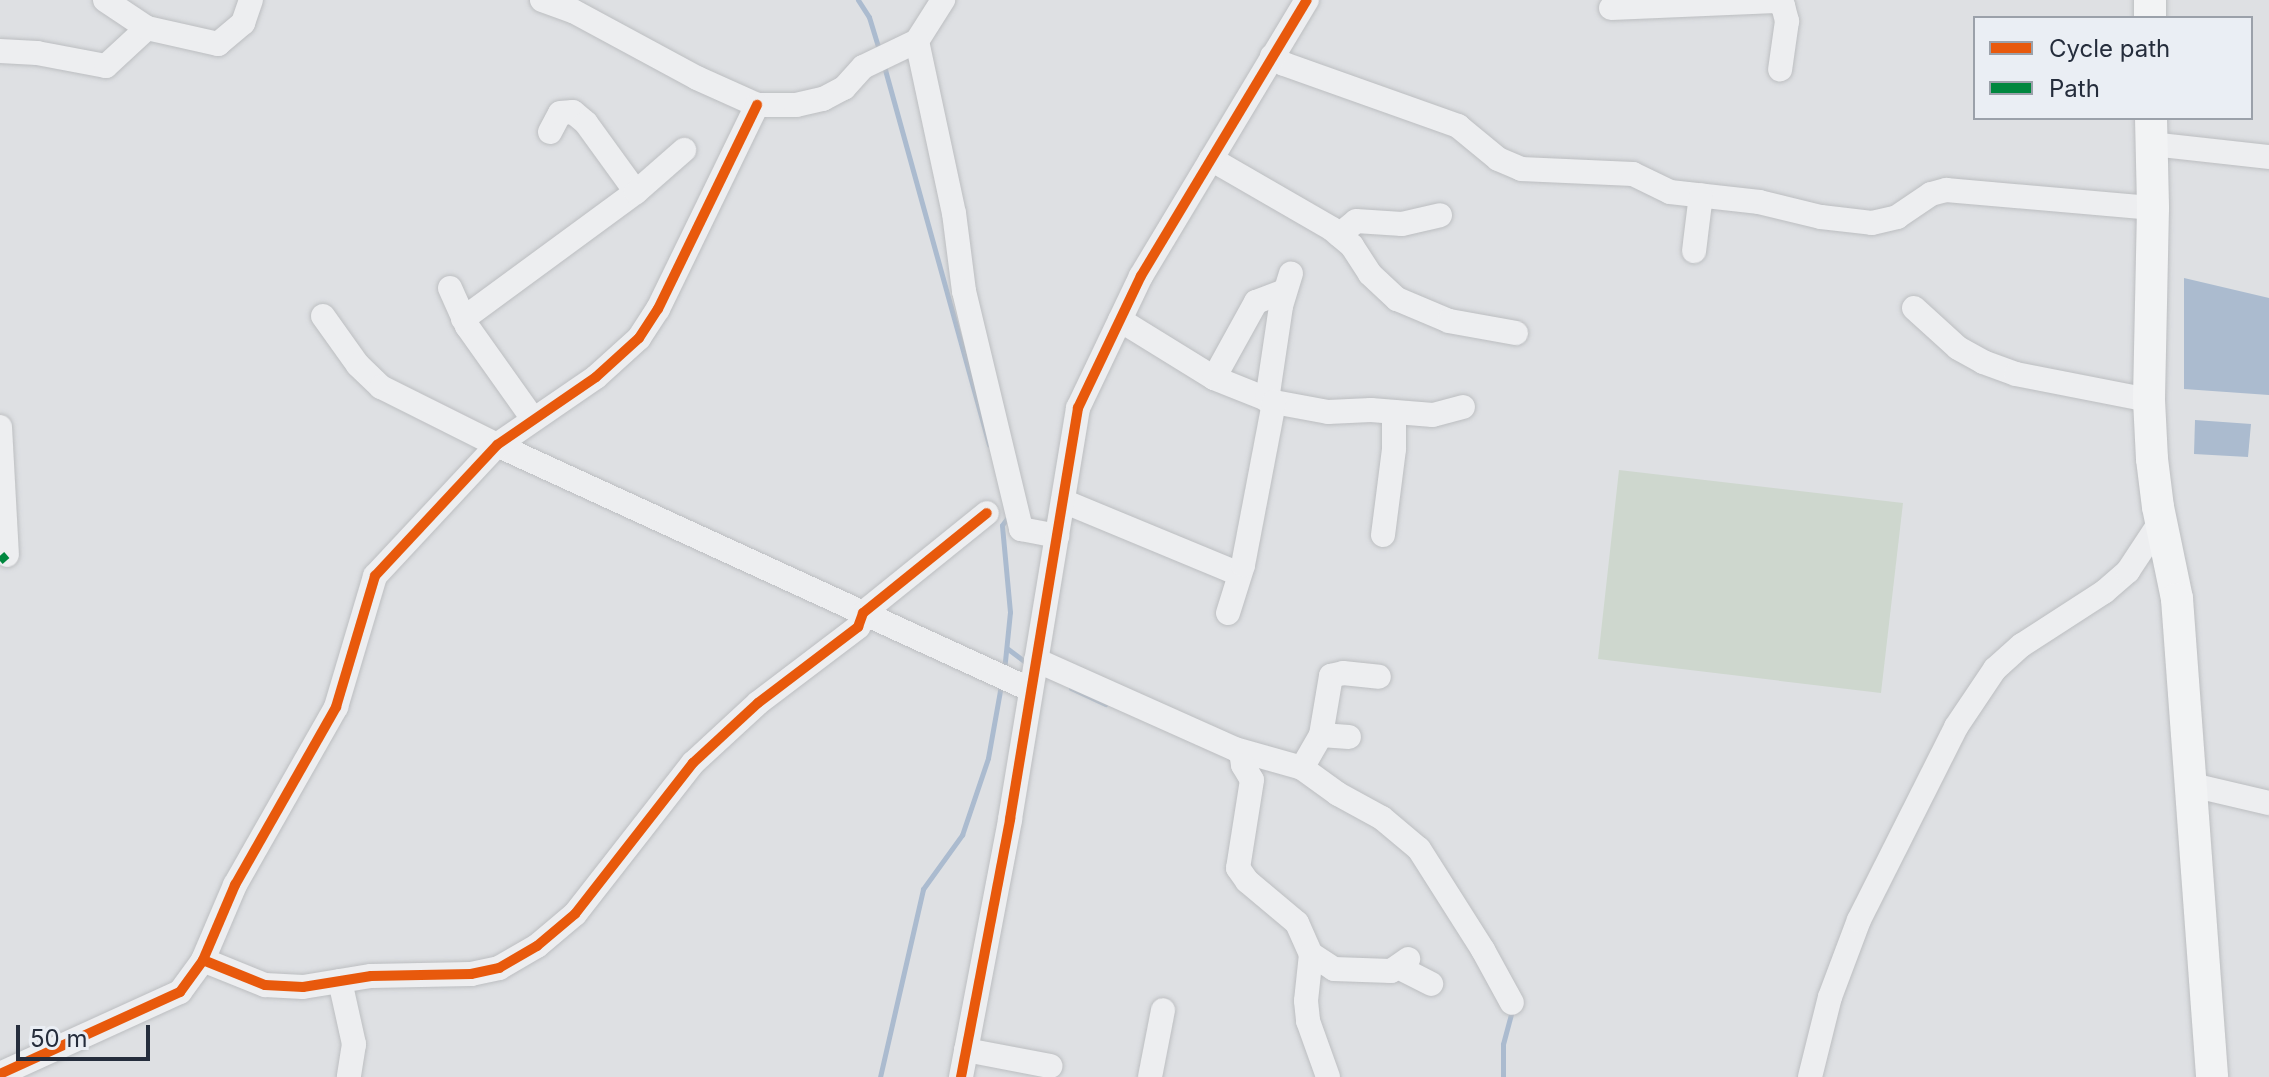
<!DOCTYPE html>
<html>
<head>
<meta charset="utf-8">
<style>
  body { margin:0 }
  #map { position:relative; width:2269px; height:1077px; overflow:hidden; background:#dee0e3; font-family:Inter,sans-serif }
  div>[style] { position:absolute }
  .green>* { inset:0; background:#ced7ce }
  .water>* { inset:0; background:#abbbcf }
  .stream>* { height:5px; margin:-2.5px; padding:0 2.5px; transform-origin:2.5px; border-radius:2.5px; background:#abbbcf }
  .roads { filter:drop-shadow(0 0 2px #bcbec1) drop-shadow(0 0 2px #bcbec1) }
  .minor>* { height:24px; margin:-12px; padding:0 12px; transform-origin:12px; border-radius:12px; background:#edeef0 }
  .major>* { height:32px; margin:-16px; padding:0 16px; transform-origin:16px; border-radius:16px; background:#f2f3f4 }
  .quiet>* { height:8px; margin-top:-4px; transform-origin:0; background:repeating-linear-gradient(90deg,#00873e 0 16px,transparent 0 24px) }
  .cycleway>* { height:10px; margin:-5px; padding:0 5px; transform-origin:5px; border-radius:5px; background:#e8590c }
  span { translate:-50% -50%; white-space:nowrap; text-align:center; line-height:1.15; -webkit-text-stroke:6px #eaeef4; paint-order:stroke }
  .legend { position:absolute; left:1973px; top:16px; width:280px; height:104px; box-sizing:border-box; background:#eaeef4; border:2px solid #9ba1aa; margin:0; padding:10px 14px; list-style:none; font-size:24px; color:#252d3c }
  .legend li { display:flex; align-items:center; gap:16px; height:40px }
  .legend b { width:40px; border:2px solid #9ba1aa }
  .scale { position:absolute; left:16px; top:1025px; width:134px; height:36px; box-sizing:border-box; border:4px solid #252d3c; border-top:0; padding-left:10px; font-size:24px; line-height:28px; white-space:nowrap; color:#252d3c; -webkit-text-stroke:6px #eaeef4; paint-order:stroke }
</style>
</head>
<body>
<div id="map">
  <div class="green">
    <i style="clip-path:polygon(1619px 470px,1903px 503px,1881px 693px,1598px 659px)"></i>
  </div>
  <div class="water">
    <i style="clip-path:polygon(2184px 278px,2269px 298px,2269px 395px,2184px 389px)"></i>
    <i style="clip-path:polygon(2195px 420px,2251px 424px,2248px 457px,2194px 454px)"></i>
  </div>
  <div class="stream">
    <i style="left:858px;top:0;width:20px;rotate:57deg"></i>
    <i style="left:869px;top:17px;width:37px;rotate:73deg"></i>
    <i style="left:884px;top:66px;width:393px;rotate:74.5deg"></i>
    <i style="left:1008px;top:649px;width:25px;rotate:37deg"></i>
    <i style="left:1004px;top:671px;width:59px;rotate:-84.2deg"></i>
    <i style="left:1010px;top:612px;width:87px;rotate:-95.3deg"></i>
    <i style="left:1002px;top:525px;width:11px;rotate:-52deg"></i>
    <i style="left:1071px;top:688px;width:38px;rotate:25deg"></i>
    <i style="left:880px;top:1077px;width:193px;rotate:-77.1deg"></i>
    <i style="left:923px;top:889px;width:67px;rotate:-54.2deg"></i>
    <i style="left:962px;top:835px;width:81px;rotate:-71.3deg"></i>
    <i style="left:988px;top:758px;width:74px;rotate:-79.9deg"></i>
    <i style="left:1503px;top:1077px;width:33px;rotate:-90deg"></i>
    <i style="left:1503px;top:1044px;width:34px;rotate:-75deg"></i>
  </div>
  <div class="roads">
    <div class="minor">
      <i style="left:105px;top:0;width:50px;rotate:33.7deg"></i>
      <i style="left:542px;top:0;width:33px;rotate:20deg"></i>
      <i style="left:573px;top:11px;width:141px;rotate:28.4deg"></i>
      <i style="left:697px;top:78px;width:66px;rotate:24.2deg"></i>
      <i style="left:757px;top:105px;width:39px"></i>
      <i style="left:796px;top:105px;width:28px;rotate:-13deg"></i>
      <i style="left:823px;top:99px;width:24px;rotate:-28deg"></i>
      <i style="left:844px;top:88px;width:28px;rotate:-48deg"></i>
      <i style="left:863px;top:67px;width:60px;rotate:-25.7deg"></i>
      <i style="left:917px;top:41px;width:49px;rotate:-57.6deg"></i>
      <i style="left:1611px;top:8px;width:165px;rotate:-2.4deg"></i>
      <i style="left:1776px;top:1px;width:9px;rotate:36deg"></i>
      <i style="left:1783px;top:6px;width:16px;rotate:75deg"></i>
      <i style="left:1787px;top:21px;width:49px;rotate:98.1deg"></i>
      <i style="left:917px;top:41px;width:176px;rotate:77.9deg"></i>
      <i style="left:954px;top:213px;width:79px;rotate:82.7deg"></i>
      <i style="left:964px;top:291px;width:245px;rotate:76.5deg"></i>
      <i style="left:1021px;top:529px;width:37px;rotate:11deg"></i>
      <i style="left:0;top:51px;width:37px;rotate:3deg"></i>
      <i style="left:37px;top:53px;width:70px;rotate:10.7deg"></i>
      <i style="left:106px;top:66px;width:56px;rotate:-42.8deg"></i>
      <i style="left:147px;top:28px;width:73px;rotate:12.7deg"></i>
      <i style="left:218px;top:44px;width:33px;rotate:-40deg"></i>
      <i style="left:243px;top:23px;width:24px;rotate:-71deg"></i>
      <i style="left:1272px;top:56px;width:14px;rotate:34deg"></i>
      <i style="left:1284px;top:64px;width:185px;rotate:19.6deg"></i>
      <i style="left:1458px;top:126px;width:52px;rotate:39.5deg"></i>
      <i style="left:1498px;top:159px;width:25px;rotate:23deg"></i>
      <i style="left:1521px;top:169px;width:112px;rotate:2.6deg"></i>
      <i style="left:1633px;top:174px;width:41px;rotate:25.9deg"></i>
      <i style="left:1670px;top:192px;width:90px;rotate:6.4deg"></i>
      <i style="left:1759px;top:202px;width:64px;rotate:13.6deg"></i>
      <i style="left:1821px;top:217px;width:51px;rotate:6.7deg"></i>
      <i style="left:1872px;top:223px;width:26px;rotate:-13deg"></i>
      <i style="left:1897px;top:217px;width:41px;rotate:-34.1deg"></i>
      <i style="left:1931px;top:194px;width:16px;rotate:-15deg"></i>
      <i style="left:1946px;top:190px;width:208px;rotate:5deg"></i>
      <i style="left:550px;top:132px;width:21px;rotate:-62deg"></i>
      <i style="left:560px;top:113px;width:13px;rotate:-4deg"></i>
      <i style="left:573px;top:112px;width:17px;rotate:40deg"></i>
      <i style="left:586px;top:123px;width:85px;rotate:54.1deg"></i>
      <i style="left:2151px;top:144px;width:119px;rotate:6.3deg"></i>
      <i style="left:1211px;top:159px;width:140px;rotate:30deg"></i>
      <i style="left:1332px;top:229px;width:26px;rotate:40deg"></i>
      <i style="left:1352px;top:246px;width:33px;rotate:57deg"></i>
      <i style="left:1370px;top:274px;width:37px;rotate:43deg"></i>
      <i style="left:1397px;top:299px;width:56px;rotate:22.9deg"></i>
      <i style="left:1449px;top:321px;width:68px;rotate:10.2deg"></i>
      <i style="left:1339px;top:235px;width:22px;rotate:-39deg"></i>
      <i style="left:1356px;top:221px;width:46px;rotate:3.7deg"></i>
      <i style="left:1402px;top:224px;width:39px;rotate:-13deg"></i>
      <i style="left:1694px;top:251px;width:56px;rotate:-82.9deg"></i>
      <i style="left:450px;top:288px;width:42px;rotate:65.9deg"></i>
      <i style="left:467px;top:326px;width:114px;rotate:54.6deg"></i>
      <i style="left:1914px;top:308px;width:59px;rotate:42.3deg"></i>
      <i style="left:1958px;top:348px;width:29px;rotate:29deg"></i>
      <i style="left:1983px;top:362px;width:35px;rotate:20deg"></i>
      <i style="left:2016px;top:374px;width:136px;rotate:11.1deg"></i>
      <i style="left:323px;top:316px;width:60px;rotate:54.5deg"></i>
      <i style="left:358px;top:365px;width:32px;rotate:44deg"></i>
      <i style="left:381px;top:387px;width:130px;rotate:26.6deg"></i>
      <i style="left:497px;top:445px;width:585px;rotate:24.64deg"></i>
      <i style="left:463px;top:319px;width:215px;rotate:-36.3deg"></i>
      <i style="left:636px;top:192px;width:64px;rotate:-41.2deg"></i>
      <i style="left:1120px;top:320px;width:110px;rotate:31.7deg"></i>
      <i style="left:1214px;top:378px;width:65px;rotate:21.8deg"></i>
      <i style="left:1274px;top:402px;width:55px;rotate:10.5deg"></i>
      <i style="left:1328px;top:412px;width:43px;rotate:-2.7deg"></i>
      <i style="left:1371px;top:410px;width:62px;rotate:4.6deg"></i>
      <i style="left:1433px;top:415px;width:31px;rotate:-15deg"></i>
      <i style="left:1214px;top:378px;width:87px;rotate:-61.1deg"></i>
      <i style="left:1256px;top:302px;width:31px;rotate:-21deg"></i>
      <i style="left:1267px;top:400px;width:95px;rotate:-81.5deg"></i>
      <i style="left:1281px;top:306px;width:34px;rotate:-73deg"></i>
      <i style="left:0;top:427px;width:128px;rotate:86.9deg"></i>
      <i style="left:1063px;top:501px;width:191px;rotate:22.5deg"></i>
      <i style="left:1383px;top:535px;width:87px;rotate:-82.7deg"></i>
      <i style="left:1394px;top:449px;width:37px;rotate:-90deg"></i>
      <i style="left:1228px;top:613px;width:50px;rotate:-72.6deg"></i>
      <i style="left:1243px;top:565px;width:166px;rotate:-79.2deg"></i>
      <i style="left:1036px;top:660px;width:218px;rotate:24.1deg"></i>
      <i style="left:1235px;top:749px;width:70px;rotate:15.8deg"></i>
      <i style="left:1302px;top:768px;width:44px;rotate:35.8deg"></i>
      <i style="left:1338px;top:794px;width:50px;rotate:28.6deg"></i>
      <i style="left:1382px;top:818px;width:48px;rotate:40deg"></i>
      <i style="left:1419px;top:849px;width:120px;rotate:57.6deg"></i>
      <i style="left:1483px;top:950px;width:60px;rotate:61.3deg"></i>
      <i style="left:1321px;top:735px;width:28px;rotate:4deg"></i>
      <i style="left:1241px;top:752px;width:13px;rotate:81deg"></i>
      <i style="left:1243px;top:765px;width:17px;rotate:59deg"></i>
      <i style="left:1252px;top:780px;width:89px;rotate:99deg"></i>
      <i style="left:1238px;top:868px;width:16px;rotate:55deg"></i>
      <i style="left:1247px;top:881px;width:65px;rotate:40deg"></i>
      <i style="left:1297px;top:923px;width:34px;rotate:66deg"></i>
      <i style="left:1311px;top:954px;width:27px;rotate:33deg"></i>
      <i style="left:1334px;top:969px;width:57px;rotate:2deg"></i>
      <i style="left:1391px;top:971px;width:21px;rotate:-35deg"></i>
      <i style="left:1302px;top:768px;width:38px;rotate:-60deg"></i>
      <i style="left:1321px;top:735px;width:60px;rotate:-80.4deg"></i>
      <i style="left:1331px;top:676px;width:12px;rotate:-14deg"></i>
      <i style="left:1343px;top:673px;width:36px;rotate:6deg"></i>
      <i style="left:2192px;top:785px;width:79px;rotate:13.2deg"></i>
      <i style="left:1311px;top:954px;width:47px;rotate:96.1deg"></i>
      <i style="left:1306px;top:1001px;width:20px;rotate:84deg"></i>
      <i style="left:1308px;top:1021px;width:59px;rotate:70.3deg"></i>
      <i style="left:203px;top:960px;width:67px;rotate:22deg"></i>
      <i style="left:265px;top:985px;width:38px;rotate:3deg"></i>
      <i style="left:303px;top:987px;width:69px;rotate:-9.2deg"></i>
      <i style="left:371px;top:976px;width:100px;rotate:-1.1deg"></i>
      <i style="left:471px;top:974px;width:29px;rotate:-12deg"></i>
      <i style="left:499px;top:968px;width:44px;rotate:-30.1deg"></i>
      <i style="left:537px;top:946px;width:50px;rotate:-40.1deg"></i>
      <i style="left:575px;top:914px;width:192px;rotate:-52deg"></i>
      <i style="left:693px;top:763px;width:88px;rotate:-42.7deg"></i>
      <i style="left:758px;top:703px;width:126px;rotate:-37.2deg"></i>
      <i style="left:858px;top:627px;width:15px;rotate:-70deg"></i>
      <i style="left:863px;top:613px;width:159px;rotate:-38.9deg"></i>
      <i style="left:1400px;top:968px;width:35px;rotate:27deg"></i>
      <i style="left:340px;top:981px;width:65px;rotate:77.5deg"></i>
      <i style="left:354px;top:1044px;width:33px;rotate:99deg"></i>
      <i style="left:966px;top:1050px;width:86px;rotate:10.8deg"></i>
      <i style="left:0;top:1074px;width:198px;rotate:-24.5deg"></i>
      <i style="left:180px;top:992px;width:39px;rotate:-54deg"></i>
      <i style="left:203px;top:960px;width:82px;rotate:-66.9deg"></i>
      <i style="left:235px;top:885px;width:205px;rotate:-60.4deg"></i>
      <i style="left:336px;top:707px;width:137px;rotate:-73.4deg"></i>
      <i style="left:375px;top:576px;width:179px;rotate:-47deg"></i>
      <i style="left:497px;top:445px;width:120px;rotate:-34.5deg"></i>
      <i style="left:596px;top:377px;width:58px;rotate:-42.2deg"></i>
      <i style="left:639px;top:338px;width:35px;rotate:-57deg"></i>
      <i style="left:658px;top:309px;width:227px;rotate:-64.1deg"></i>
      <i style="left:961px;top:1077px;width:263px;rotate:-79.2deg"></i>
      <i style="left:1010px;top:819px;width:417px;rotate:-80.6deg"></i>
      <i style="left:1078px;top:408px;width:146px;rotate:-64.5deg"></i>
      <i style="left:1141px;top:276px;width:322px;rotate:-59deg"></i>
      <i style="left:1150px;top:1077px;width:68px;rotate:-79deg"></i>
      <i style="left:1810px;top:1077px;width:82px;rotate:-76deg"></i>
      <i style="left:1830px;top:997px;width:82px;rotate:-69.4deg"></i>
      <i style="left:1859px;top:920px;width:216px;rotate:-63.3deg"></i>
      <i style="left:1956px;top:727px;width:70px;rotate:-56.1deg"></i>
      <i style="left:1995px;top:669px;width:36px;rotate:-42deg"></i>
      <i style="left:2022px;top:645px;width:98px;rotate:-32.9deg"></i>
      <i style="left:2104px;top:592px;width:32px;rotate:-41deg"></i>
      <i style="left:2128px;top:571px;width:60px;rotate:-56.6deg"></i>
    </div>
    <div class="major">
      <i style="left:2150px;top:0;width:18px;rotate:90deg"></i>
      <i style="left:2151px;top:118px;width:90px;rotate:88.7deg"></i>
      <i style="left:2153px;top:208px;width:192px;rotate:91.2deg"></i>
      <i style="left:2149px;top:400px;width:59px;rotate:87.1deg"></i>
      <i style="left:2152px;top:459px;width:48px;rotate:82.9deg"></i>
      <i style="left:2158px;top:507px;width:94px;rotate:78.3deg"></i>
      <i style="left:2177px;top:599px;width:479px;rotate:85.8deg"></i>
    </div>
  </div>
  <div class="quiet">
    <i style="left:0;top:561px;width:9px;rotate:-41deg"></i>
  </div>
  <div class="cycleway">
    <i style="left:203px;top:960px;width:67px;rotate:22deg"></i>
    <i style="left:265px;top:985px;width:38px;rotate:3deg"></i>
    <i style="left:303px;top:987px;width:69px;rotate:-9.2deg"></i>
    <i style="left:371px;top:976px;width:100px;rotate:-1.1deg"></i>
    <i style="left:471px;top:974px;width:29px;rotate:-12deg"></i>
    <i style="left:499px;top:968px;width:44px;rotate:-30.1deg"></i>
    <i style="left:537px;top:946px;width:50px;rotate:-40.1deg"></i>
    <i style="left:575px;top:914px;width:192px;rotate:-52deg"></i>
    <i style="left:693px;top:763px;width:88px;rotate:-42.7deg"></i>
    <i style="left:758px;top:703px;width:126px;rotate:-37.2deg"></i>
    <i style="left:858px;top:627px;width:15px;rotate:-70deg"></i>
    <i style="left:863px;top:613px;width:159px;rotate:-38.9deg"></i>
    <i style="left:0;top:1074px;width:198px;rotate:-24.5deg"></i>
    <i style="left:180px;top:992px;width:39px;rotate:-54deg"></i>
    <i style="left:203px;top:960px;width:82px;rotate:-66.9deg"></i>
    <i style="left:235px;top:885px;width:205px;rotate:-60.4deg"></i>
    <i style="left:336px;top:707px;width:137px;rotate:-73.4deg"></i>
    <i style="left:375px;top:576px;width:179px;rotate:-47deg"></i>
    <i style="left:497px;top:445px;width:120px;rotate:-34.5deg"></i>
    <i style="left:596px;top:377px;width:58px;rotate:-42.2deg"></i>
    <i style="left:639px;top:338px;width:35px;rotate:-57deg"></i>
    <i style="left:658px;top:309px;width:227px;rotate:-64.1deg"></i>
    <i style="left:961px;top:1077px;width:263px;rotate:-79.2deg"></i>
    <i style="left:1010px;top:819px;width:417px;rotate:-80.6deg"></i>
    <i style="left:1078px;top:408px;width:146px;rotate:-64.5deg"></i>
    <i style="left:1141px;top:276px;width:322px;rotate:-59deg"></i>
  </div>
  <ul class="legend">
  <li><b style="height:10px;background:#e8590c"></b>Cycle path</li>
  <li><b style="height:10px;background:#00873e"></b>Path</li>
  </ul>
  <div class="scale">50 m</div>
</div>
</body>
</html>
